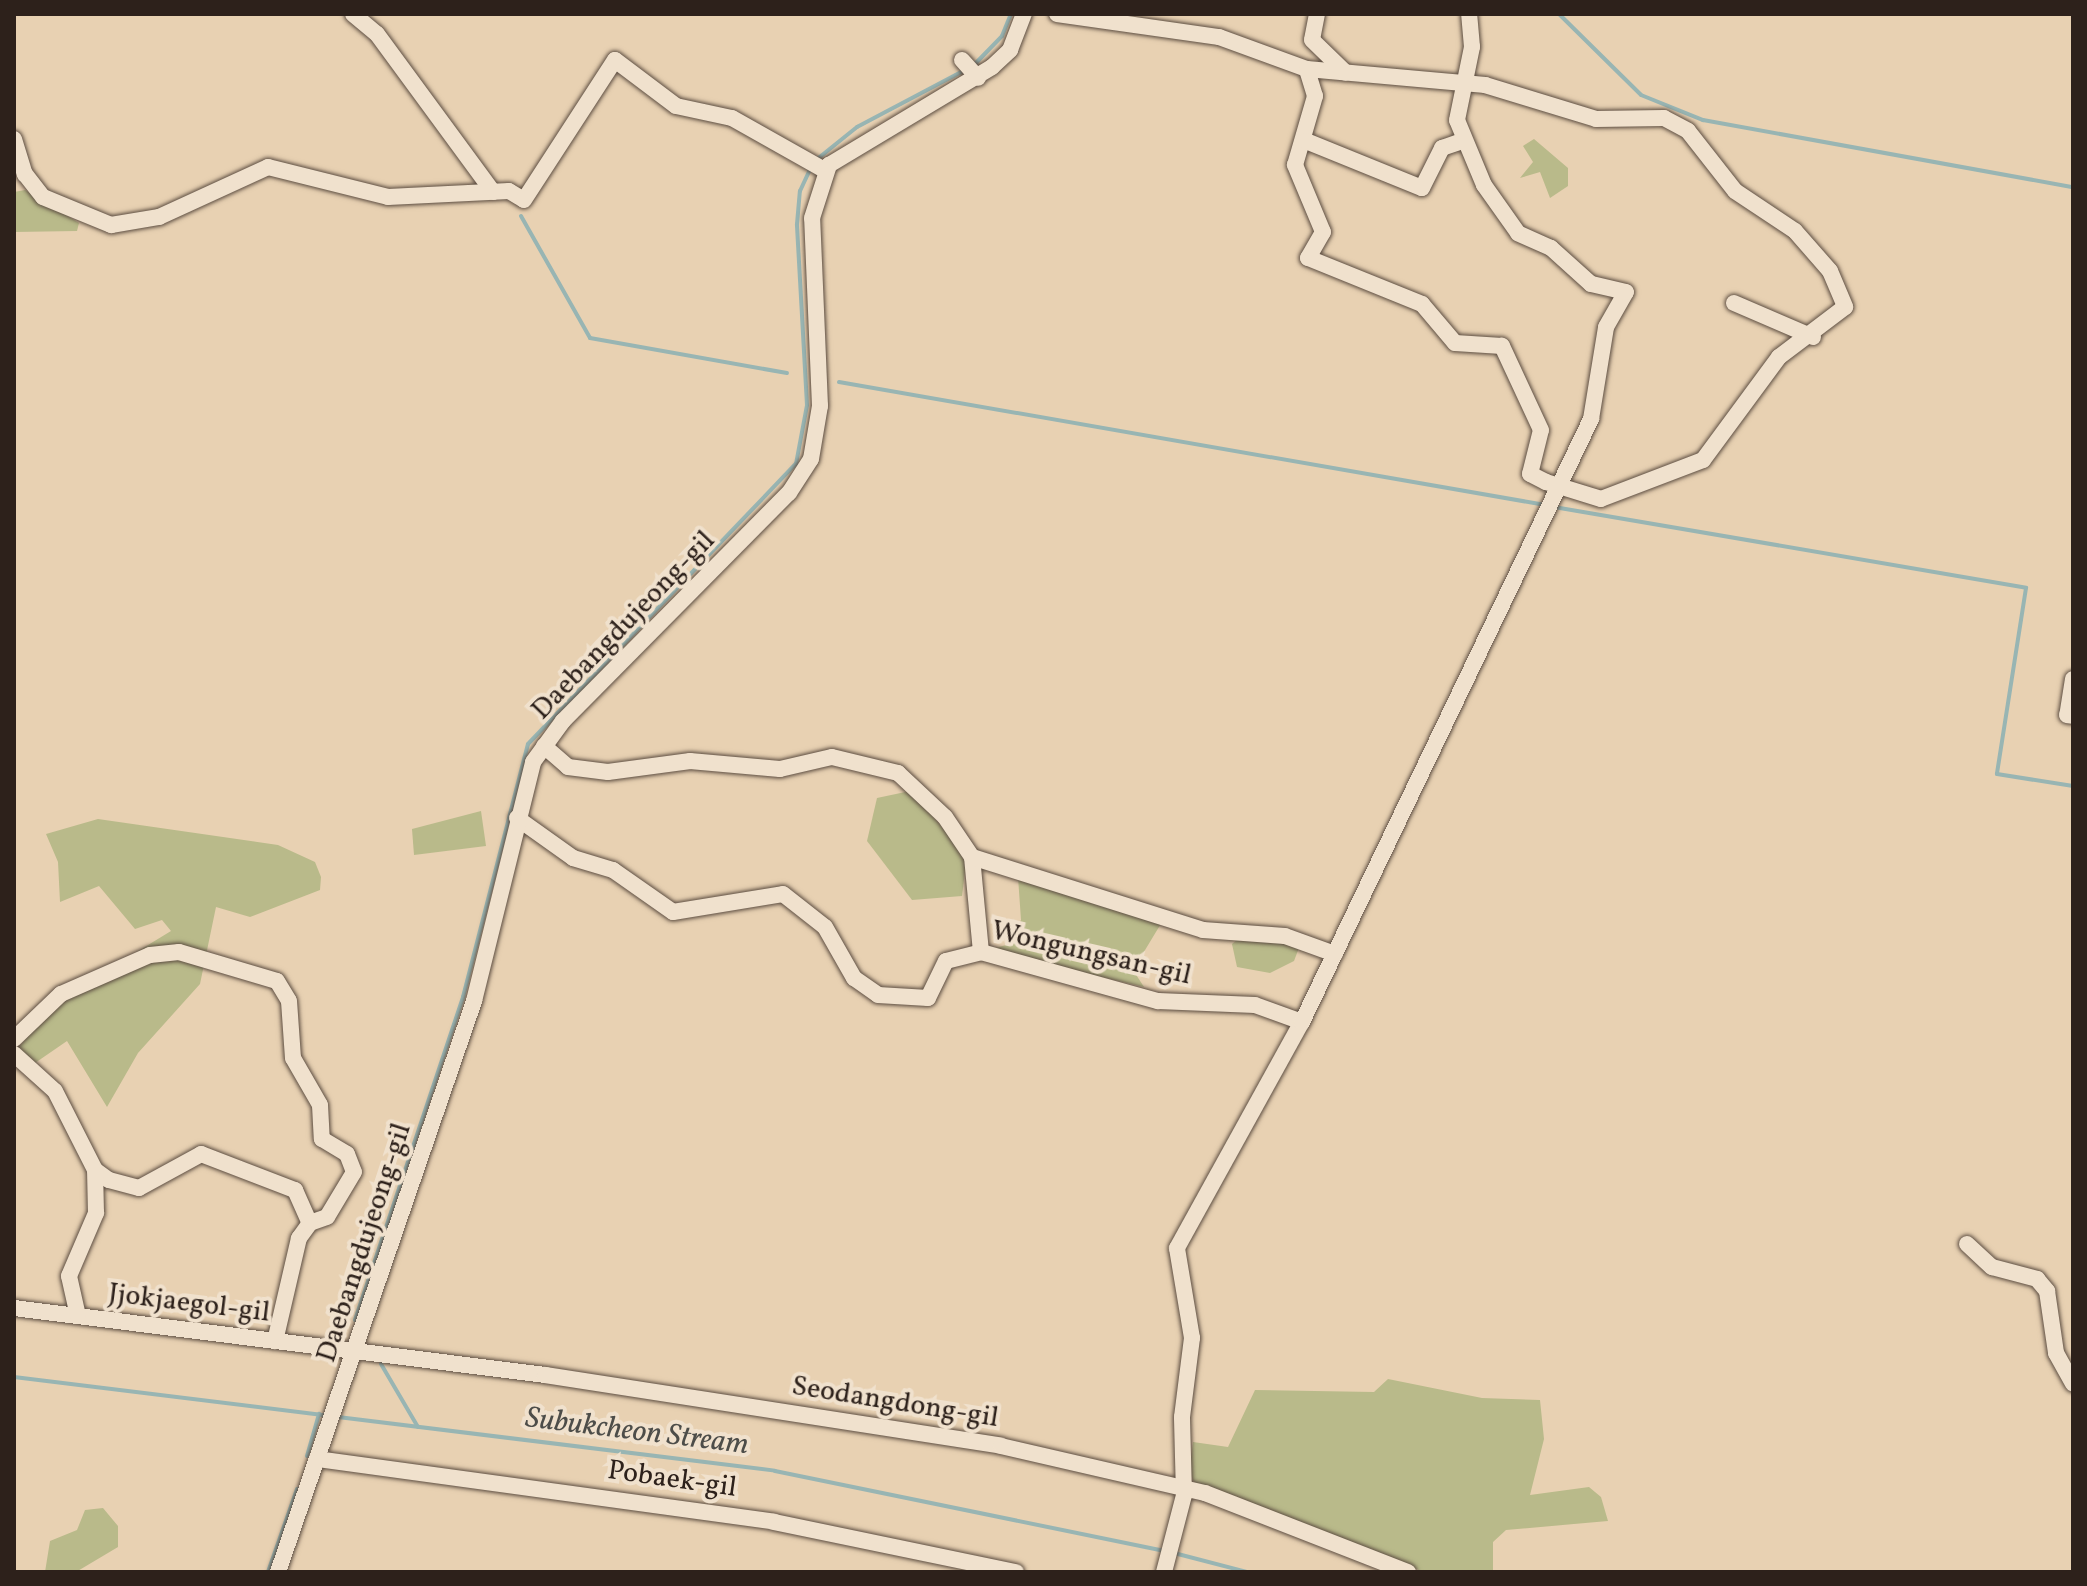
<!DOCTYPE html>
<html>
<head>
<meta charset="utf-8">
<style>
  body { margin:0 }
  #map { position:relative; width:2087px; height:1586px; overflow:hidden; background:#e8d1b2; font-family:Vollkorn,serif }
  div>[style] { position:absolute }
  .green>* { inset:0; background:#b9ba8a }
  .stream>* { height:4px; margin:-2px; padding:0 2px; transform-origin:2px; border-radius:2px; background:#98b5b3 }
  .roads { filter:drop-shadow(0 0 2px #5c4d41) drop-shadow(0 0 2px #5c4d41) }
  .minor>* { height:16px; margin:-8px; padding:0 8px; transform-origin:8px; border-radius:8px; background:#f0e1cd }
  span { translate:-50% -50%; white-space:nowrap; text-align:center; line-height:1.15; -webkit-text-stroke:8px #f0e1cd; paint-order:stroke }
  .street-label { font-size:28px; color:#2d211b }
  .water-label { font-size:30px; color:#4d4d49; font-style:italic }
  .frame { position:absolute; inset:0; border:16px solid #2d211b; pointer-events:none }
</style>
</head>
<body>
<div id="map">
  <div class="green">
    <i style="clip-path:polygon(1534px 139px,1568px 168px,1568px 186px,1550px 198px,1540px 172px,1520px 178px,1533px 162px,1523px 146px)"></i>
    <i style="clip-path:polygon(25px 190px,79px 223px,77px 231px,14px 232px,14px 192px)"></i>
    <i style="clip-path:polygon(910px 791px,967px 855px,962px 896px,912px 900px,867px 841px,877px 798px)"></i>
    <i style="clip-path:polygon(481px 811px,486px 846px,414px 855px,412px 829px)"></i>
    <i style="clip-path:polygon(98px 819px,278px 845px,315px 862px,321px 877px,320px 890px,250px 917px,216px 907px,200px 984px,138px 1053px,107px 1107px,67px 1041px,35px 1063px,18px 1048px,61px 998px,171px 931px,162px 920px,135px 929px,99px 886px,60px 902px,58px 862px,46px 834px)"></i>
    <i style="clip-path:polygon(1018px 877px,1165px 917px,1133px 970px,1144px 987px,988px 950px,1006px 945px,1021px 920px)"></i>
    <i style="clip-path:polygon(1242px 936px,1300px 945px,1294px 961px,1270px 973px,1237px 967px,1232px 944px)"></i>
    <i style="clip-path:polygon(1388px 1379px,1482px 1398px,1540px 1400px,1544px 1439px,1530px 1495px,1589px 1487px,1601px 1497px,1608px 1521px,1506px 1530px,1493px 1542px,1493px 1572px,1424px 1572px,1195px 1483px,1189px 1473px,1193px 1442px,1228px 1447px,1255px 1390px,1374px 1392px)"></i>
    <i style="clip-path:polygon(103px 1508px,118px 1526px,118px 1547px,76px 1572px,45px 1572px,50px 1541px,77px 1530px,85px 1510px)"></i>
  </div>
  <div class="stream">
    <i style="left:1559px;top:14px;width:115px;rotate:44.6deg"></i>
    <i style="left:1641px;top:95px;width:67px;rotate:22deg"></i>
    <i style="left:1703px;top:120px;width:376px;rotate:10.3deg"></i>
    <i style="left:973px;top:66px;width:42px;rotate:-46deg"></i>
    <i style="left:1002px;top:36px;width:24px;rotate:-68deg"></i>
    <i style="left:816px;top:160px;width:53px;rotate:-38.8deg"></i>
    <i style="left:857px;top:127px;width:122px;rotate:-27.8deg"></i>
    <i style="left:521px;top:216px;width:140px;rotate:60.5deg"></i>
    <i style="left:590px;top:338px;width:200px;rotate:10.1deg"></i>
    <i style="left:839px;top:382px;width:717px;rotate:9.88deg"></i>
    <i style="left:1554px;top:507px;width:479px;rotate:9.7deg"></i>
    <i style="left:2026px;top:588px;width:188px;rotate:98.9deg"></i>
    <i style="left:1997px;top:774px;width:77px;rotate:9deg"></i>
    <i style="left:355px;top:1320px;width:341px;rotate:-71.5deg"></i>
    <i style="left:463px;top:997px;width:261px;rotate:-75.6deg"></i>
    <i style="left:528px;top:744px;width:388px;rotate:-46.3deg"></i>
    <i style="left:796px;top:464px;width:60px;rotate:-79.4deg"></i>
    <i style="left:807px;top:405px;width:181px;rotate:-93.2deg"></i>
    <i style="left:797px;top:224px;width:33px;rotate:-85deg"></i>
    <i style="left:800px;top:191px;width:26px;rotate:-65deg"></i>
    <i style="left:381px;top:1364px;width:73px;rotate:59.6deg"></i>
    <i style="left:14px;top:1377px;width:313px;rotate:7deg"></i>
    <i style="left:338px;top:1417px;width:440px;rotate:7deg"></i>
    <i style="left:775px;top:1471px;width:399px;rotate:11.6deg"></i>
    <i style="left:307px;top:1456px;width:44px;rotate:-74.1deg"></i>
    <i style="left:1174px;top:1553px;width:75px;rotate:14.6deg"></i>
    <i style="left:268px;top:1572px;width:88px;rotate:-70.7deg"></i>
  </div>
  <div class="roads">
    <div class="minor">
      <i style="left:353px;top:14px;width:31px;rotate:40deg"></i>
      <i style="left:377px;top:34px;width:196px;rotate:53.7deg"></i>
      <i style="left:1057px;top:14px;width:164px;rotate:8.1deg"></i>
      <i style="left:1219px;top:37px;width:94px;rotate:20deg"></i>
      <i style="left:1307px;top:69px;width:179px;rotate:5.1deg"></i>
      <i style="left:1485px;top:85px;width:116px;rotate:17deg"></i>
      <i style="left:1596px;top:119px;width:68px;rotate:-0.8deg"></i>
      <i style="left:1664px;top:118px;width:27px;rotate:28deg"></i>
      <i style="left:1688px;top:131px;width:76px;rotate:51.9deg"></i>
      <i style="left:1735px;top:191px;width:72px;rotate:33.7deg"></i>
      <i style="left:1795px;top:231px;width:53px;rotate:48.8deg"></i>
      <i style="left:1830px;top:271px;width:39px;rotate:67deg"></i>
      <i style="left:1845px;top:307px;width:83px;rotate:142.9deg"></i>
      <i style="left:1779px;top:357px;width:128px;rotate:126.4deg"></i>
      <i style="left:1703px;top:460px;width:109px;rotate:159.1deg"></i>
      <i style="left:1601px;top:499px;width:58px;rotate:-162.8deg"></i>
      <i style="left:1546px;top:482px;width:18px;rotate:-153deg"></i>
      <i style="left:1530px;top:474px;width:45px;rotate:-76deg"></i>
      <i style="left:1541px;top:430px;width:93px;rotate:-114.9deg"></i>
      <i style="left:1502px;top:346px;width:47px;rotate:-176.3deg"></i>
      <i style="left:1455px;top:343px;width:51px;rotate:-130.2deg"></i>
      <i style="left:1422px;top:304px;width:123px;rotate:-158deg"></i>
      <i style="left:1308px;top:258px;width:30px;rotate:-60deg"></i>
      <i style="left:1323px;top:232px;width:73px;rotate:-112.7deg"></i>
      <i style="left:1295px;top:165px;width:72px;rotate:-73.8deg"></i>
      <i style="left:1315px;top:96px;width:28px;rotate:-107deg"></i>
      <i style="left:1317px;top:14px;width:26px;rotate:101deg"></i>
      <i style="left:1312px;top:40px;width:47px;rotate:44.1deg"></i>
      <i style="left:962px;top:60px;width:24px;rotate:48deg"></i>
      <i style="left:14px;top:139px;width:37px;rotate:73deg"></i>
      <i style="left:25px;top:174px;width:29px;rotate:52deg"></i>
      <i style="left:43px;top:197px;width:74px;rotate:22.4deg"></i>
      <i style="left:111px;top:225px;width:49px;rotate:-9.5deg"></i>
      <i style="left:159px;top:217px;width:120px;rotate:-24.6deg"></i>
      <i style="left:268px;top:167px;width:124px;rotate:14deg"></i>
      <i style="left:388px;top:197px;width:121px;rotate:-2.8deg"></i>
      <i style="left:509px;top:191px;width:17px;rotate:31deg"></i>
      <i style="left:524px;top:200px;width:167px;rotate:-57deg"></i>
      <i style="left:615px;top:60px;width:76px;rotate:37deg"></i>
      <i style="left:676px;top:106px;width:57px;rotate:12.1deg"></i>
      <i style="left:732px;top:118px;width:108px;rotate:29.4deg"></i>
      <i style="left:1306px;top:141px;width:125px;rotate:22.1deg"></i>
      <i style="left:1422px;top:188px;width:45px;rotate:-63.4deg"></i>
      <i style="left:1442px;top:148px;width:21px;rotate:-19deg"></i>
      <i style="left:1734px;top:303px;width:86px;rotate:23.3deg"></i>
      <i style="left:2073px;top:679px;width:36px;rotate:99deg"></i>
      <i style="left:2067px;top:715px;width:6px;rotate:9deg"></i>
      <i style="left:544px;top:746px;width:32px;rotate:41deg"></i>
      <i style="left:568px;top:767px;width:40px;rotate:7.1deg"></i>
      <i style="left:608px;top:772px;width:83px;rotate:-7.6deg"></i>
      <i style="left:690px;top:761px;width:90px;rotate:5.1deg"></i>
      <i style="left:780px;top:769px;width:53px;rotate:-13deg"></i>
      <i style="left:832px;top:757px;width:68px;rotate:13.6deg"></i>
      <i style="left:898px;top:773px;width:64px;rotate:43.1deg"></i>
      <i style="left:945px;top:817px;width:48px;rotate:56deg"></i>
      <i style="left:972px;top:857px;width:95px;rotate:84.6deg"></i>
      <i style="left:517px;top:818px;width:69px;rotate:35.5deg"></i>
      <i style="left:573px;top:858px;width:42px;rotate:16.7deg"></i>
      <i style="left:613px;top:870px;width:73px;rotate:35deg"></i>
      <i style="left:673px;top:912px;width:111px;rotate:-9.3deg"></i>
      <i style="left:783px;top:894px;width:53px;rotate:38.2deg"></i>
      <i style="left:825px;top:927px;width:59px;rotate:60.4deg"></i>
      <i style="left:854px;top:978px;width:29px;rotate:35deg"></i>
      <i style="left:878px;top:995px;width:50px;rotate:3.4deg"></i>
      <i style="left:928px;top:998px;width:41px;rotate:-64.1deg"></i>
      <i style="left:946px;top:961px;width:36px;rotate:-14deg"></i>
      <i style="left:981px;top:952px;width:184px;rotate:15.5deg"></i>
      <i style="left:1158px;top:1001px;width:97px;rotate:2.4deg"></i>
      <i style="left:1255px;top:1005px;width:50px;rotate:19.9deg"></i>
      <i style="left:972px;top:857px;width:242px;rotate:17.5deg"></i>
      <i style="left:1203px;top:930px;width:82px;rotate:4.2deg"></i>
      <i style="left:1285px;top:936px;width:53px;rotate:19.8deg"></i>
      <i style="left:14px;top:1039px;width:65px;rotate:-43.8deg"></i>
      <i style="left:61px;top:994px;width:97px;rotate:-23.7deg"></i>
      <i style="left:150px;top:955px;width:29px;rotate:-6deg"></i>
      <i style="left:179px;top:952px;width:102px;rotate:16.5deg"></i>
      <i style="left:277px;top:981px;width:23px;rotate:59deg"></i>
      <i style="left:289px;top:1001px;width:57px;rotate:86deg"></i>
      <i style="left:293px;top:1058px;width:54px;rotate:60.1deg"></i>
      <i style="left:320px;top:1105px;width:34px;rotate:87deg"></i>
      <i style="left:322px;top:1139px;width:29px;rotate:31deg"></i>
      <i style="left:347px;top:1154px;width:19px;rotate:69deg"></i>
      <i style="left:354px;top:1172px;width:52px;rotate:121deg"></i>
      <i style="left:327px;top:1217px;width:18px;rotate:161deg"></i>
      <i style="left:310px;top:1223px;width:19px;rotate:126deg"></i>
      <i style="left:299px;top:1238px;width:106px;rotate:103.1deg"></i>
      <i style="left:14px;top:1054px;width:55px;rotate:42.1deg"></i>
      <i style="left:55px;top:1091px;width:89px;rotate:63.1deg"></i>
      <i style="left:95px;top:1170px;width:17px;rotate:36deg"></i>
      <i style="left:109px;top:1180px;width:31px;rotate:15deg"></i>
      <i style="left:139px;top:1188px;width:71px;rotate:-28.7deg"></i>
      <i style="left:201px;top:1154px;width:101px;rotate:21deg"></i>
      <i style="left:295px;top:1190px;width:36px;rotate:66deg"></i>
      <i style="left:1967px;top:1244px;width:34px;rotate:43deg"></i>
      <i style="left:1992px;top:1267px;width:47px;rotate:14.9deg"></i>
      <i style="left:2037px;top:1279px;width:16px;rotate:50deg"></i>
      <i style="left:2047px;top:1291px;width:63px;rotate:81.7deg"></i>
      <i style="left:2056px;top:1353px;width:35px;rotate:61deg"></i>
      <i style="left:14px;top:1308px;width:535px;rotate:7.19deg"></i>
      <i style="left:545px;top:1375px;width:461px;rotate:8.8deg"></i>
      <i style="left:1001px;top:1446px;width:209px;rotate:13deg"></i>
      <i style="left:1205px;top:1493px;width:218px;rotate:21.3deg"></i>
      <i style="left:78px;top:1316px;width:41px;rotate:-102.7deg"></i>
      <i style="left:69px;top:1276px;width:69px;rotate:-66.8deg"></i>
      <i style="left:96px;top:1213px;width:43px;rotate:-91.3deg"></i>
      <i style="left:317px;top:1459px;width:461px;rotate:7.8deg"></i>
      <i style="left:774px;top:1522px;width:247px;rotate:11.7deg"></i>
      <i style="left:278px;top:1572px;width:604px;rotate:-71.05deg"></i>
      <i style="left:474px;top:1001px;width:246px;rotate:-76.1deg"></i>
      <i style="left:533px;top:762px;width:51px;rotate:-53.8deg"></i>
      <i style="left:563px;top:721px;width:321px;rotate:-45.3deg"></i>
      <i style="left:789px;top:493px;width:40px;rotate:-57.1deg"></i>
      <i style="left:811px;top:459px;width:54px;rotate:-80.4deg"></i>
      <i style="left:820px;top:406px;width:188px;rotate:-92.4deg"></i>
      <i style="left:812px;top:218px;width:56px;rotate:-72.2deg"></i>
      <i style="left:829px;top:165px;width:190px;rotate:-31deg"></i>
      <i style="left:992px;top:67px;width:25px;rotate:-43deg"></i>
      <i style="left:1010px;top:50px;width:39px;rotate:-69deg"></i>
      <i style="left:1164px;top:1572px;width:80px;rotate:-75.4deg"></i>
      <i style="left:1184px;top:1495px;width:78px;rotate:-91.5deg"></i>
      <i style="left:1182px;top:1417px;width:80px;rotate:-82.8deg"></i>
      <i style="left:1192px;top:1338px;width:91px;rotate:-99.5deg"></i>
      <i style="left:1177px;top:1248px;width:258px;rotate:-61.1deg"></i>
      <i style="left:1302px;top:1022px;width:669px;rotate:-64.39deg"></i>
      <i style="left:1591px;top:419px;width:93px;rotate:-80.7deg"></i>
      <i style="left:1606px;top:327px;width:40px;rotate:-60.3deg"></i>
      <i style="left:1626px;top:292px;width:36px;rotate:-167deg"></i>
      <i style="left:1591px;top:284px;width:54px;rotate:-138deg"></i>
      <i style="left:1551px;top:248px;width:36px;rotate:-156deg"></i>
      <i style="left:1518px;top:233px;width:59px;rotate:-125.3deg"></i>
      <i style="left:1484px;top:185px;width:70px;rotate:-112.6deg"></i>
      <i style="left:1457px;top:120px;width:75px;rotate:-78.4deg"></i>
      <i style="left:1472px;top:47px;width:33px;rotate:-95deg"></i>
    </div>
  </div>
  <div class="street-label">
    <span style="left:624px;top:626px;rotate:-46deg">Daebangdujeong-gil</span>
    <span style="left:1091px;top:954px;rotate:13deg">Wongungsan-gil</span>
    <span style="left:365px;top:1243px;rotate:-72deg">Daebangdujeong-gil</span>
    <span style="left:189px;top:1304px;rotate:7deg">Jjokjaegol-gil</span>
    <span style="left:895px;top:1403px;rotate:9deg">Seodangdong-gil</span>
    <span style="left:672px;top:1480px;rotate:8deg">Pobaek-gil</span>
  </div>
  <div class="water-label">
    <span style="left:637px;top:1432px;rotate:7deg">Subukcheon Stream</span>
  </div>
  <div class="frame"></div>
</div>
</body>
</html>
